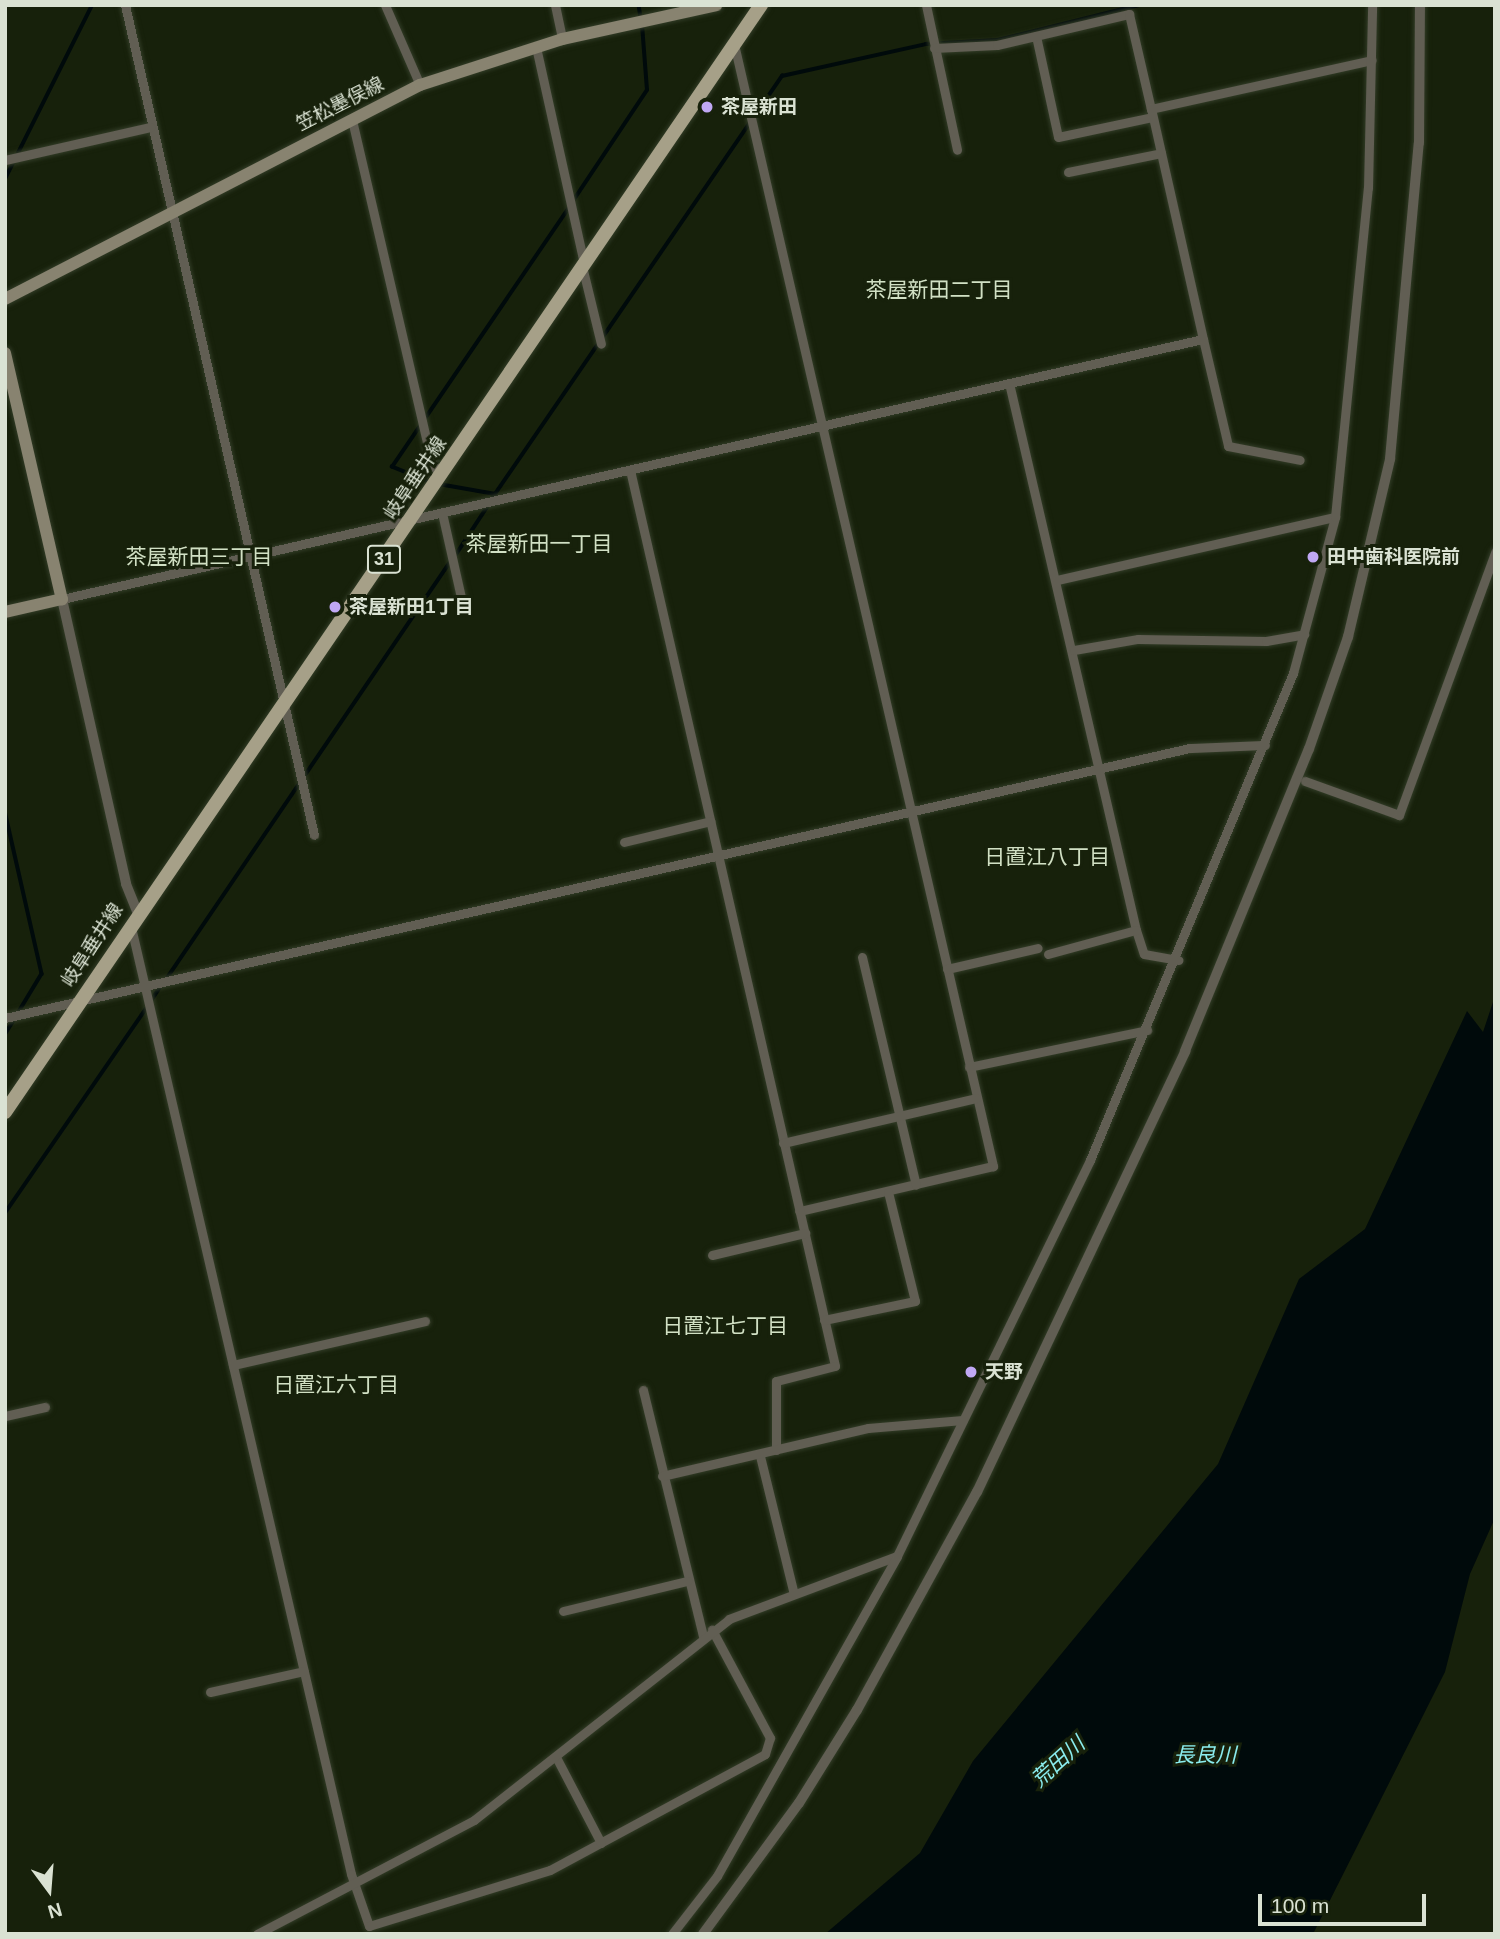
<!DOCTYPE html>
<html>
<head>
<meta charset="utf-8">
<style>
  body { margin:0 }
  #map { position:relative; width:1500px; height:1939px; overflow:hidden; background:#17210b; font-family:Helvetica,"Noto Sans JP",sans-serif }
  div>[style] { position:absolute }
  .water>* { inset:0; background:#000a0b }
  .stream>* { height:3.5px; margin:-1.75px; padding:0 1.75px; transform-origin:1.75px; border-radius:1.75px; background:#000a0b }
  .roads { filter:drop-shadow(0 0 2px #323c27) drop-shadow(0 0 2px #323c27) }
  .minor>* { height:9px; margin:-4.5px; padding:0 4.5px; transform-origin:4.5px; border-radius:4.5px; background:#615e53 }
  .tertiary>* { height:10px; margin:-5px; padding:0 5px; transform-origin:5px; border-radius:5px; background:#615e53 }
  .secondary>* { height:12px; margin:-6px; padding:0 6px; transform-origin:6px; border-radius:6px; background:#888370 }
  .primary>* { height:14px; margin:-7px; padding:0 7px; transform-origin:7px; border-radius:7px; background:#a6a088 }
  .dots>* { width:19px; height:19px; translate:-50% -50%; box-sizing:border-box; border:4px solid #17210b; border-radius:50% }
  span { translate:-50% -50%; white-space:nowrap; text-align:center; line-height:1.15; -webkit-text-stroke:6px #17210b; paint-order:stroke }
  .shield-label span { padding:2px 5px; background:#17210b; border:2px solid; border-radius:5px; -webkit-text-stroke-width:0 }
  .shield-label { font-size:18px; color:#dae2d3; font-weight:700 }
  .street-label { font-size:19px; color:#dae2d3 }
  .poi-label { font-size:19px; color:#dae2d3; font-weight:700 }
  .left { translate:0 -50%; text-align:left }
  .neighbourhood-label { font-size:21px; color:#d1e0c4 }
  .water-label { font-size:21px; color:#8bedef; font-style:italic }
  .frame { position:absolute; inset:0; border:7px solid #dae2d3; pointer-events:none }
  .north { position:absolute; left:14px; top:1855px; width:70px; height:70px; -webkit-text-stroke:5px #17210b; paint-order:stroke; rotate:164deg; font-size:19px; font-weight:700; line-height:28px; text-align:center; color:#dae2d3 }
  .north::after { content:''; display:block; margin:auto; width:24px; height:32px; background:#dae2d3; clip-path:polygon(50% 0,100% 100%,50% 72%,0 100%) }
  .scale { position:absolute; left:1258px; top:1894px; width:168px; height:32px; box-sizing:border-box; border:4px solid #dae2d3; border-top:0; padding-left:9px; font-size:21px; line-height:24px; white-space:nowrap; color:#dae2d3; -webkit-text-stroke:5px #17210b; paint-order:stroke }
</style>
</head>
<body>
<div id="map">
  <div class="water">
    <i style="clip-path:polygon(1495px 996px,1495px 1518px,1470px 1574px,1445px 1672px,1313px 1934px,825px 1934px,920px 1853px,973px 1761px,1218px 1464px,1299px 1279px,1365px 1229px,1467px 1011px,1483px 1032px)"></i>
  </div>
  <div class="stream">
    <i style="left:639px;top:5px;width:13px;rotate:81deg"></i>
    <i style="left:5px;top:179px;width:195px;rotate:-63.4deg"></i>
    <i style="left:573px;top:201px;width:133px;rotate:-56.3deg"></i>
    <i style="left:647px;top:90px;width:65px;rotate:-94.4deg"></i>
    <i style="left:431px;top:483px;width:42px;rotate:-157.7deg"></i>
    <i style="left:392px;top:467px;width:314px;rotate:-55.7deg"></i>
    <i style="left:439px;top:484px;width:57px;rotate:10.1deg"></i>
    <i style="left:493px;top:497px;width:511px;rotate:-55.53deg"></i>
    <i style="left:782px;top:76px;width:148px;rotate:-12.5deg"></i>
    <i style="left:926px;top:44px;width:72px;rotate:-3.2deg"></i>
    <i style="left:998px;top:40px;width:145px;rotate:-13.9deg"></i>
    <i style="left:455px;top:556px;width:62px;rotate:-56.8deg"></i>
    <i style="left:5px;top:811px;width:167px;rotate:77.2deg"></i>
    <i style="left:42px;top:974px;width:44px;rotate:121.2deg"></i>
    <i style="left:167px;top:978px;width:503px;rotate:-55.77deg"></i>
    <i style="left:151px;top:1001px;width:20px;rotate:-57deg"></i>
    <i style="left:5px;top:1034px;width:19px;rotate:-58deg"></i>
    <i style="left:5px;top:1213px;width:250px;rotate:-55.4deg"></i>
  </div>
  <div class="roads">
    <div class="minor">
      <i style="left:125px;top:5px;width:851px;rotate:77.17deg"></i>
      <i style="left:385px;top:5px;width:87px;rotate:66.4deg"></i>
      <i style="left:555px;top:5px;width:35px;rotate:78deg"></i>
      <i style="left:926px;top:5px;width:148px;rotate:77.9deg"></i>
      <i style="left:1036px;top:36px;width:103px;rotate:77.7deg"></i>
      <i style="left:1058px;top:137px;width:96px;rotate:-12deg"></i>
      <i style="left:734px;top:44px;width:1152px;rotate:77deg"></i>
      <i style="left:993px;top:1166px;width:199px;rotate:166.9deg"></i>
      <i style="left:536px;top:47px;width:221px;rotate:77.5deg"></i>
      <i style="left:934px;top:48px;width:63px;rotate:-2.7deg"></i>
      <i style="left:997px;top:45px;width:136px;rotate:-13.2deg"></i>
      <i style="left:1129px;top:14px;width:98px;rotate:77deg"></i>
      <i style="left:352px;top:120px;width:349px;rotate:76.9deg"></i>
      <i style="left:431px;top:460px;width:18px;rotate:61deg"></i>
      <i style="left:5px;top:160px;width:149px;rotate:-12.8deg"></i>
      <i style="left:1068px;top:172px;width:95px;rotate:-11.5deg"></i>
      <i style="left:582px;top:266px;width:80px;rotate:76.3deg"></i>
      <i style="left:1203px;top:339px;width:110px;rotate:76.8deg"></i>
      <i style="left:1228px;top:446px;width:73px;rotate:11deg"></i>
      <i style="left:1009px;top:383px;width:562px;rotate:76.93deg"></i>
      <i style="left:1136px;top:930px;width:25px;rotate:72deg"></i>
      <i style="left:1144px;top:954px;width:35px;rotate:10deg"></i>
      <i style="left:630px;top:470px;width:919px;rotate:77.11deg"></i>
      <i style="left:835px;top:1366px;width:61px;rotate:165.7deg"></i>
      <i style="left:776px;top:1381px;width:69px;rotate:90deg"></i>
      <i style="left:442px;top:513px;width:86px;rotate:77.3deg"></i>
      <i style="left:1057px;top:580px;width:285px;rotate:-12.8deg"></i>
      <i style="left:62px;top:599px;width:1170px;rotate:-12.84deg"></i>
      <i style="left:1203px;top:339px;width:236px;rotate:-102.7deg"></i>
      <i style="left:1151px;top:109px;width:226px;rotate:-12.5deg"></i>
      <i style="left:1074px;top:650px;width:65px;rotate:-9.8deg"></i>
      <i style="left:1138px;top:639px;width:128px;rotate:0.9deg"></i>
      <i style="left:1266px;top:641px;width:39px;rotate:-10deg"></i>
      <i style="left:1305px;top:781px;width:100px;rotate:19.9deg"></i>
      <i style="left:1399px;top:815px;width:280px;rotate:-69.9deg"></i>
      <i style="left:624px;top:842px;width:89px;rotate:-13.6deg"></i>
      <i style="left:131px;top:927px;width:972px;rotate:76.92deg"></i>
      <i style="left:351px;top:1874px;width:55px;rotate:70.9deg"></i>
      <i style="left:369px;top:1926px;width:189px;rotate:-17.2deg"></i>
      <i style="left:550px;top:1870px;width:244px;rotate:-28.3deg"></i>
      <i style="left:765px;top:1754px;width:17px;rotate:-73deg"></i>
      <i style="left:770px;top:1738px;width:123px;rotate:-118.2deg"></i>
      <i style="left:1048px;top:954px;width:91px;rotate:-15.3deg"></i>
      <i style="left:862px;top:957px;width:234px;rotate:76.7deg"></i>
      <i style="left:947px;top:969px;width:93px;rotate:-13deg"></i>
      <i style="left:5px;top:1018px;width:1215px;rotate:-12.84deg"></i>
      <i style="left:1190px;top:748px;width:75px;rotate:-2.3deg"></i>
      <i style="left:969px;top:1067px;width:182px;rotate:-11.7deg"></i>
      <i style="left:783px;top:1143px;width:198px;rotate:-13.1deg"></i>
      <i style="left:712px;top:1255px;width:96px;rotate:-13.3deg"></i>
      <i style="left:824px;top:1320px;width:93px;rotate:-11.8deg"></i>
      <i style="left:915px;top:1301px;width:112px;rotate:-103.9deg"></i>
      <i style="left:233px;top:1365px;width:197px;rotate:-12.9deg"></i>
      <i style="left:643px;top:1390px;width:253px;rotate:76.3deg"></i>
      <i style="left:5px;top:1416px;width:41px;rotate:-12.7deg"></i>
      <i style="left:760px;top:1456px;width:142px;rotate:76.2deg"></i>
      <i style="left:662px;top:1476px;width:212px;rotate:-13.1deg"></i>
      <i style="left:868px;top:1428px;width:95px;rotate:-4.8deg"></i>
      <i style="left:563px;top:1611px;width:128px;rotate:-13.6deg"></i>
      <i style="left:210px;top:1692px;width:96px;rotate:-12.6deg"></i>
      <i style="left:556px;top:1757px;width:97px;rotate:62.4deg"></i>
      <i style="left:257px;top:1934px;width:245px;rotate:-27.7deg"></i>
      <i style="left:474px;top:1820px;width:325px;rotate:-38.2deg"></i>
      <i style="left:729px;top:1619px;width:179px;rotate:-20.6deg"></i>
      <i style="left:672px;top:1934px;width:73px;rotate:-52.2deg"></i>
      <i style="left:717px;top:1876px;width:367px;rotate:-60.6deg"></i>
      <i style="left:897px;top:1556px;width:441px;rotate:-64deg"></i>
      <i style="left:1090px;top:1160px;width:528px;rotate:-67.37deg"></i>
      <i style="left:1293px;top:673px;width:162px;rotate:-74.9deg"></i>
      <i style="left:1335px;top:517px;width:331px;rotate:-84.3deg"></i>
      <i style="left:1368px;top:188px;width:183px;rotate:-88.7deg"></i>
    </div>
    <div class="tertiary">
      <i style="left:62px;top:599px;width:292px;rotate:77.3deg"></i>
      <i style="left:126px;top:884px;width:29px;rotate:68deg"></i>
      <i style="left:703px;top:1934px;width:162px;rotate:-53.8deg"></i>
      <i style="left:799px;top:1803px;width:110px;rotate:-58.1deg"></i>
      <i style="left:857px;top:1710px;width:249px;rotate:-61.2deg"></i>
      <i style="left:977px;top:1492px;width:488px;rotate:-64.7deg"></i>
      <i style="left:1185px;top:1051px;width:326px;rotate:-67.7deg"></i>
      <i style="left:1309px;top:749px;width:119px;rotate:-70.8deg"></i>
      <i style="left:1348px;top:637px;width:183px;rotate:-76.7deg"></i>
      <i style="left:1390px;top:459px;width:317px;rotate:-84.8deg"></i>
      <i style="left:1419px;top:143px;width:138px;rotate:-89.6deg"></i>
    </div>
    <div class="secondary">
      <i style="left:5px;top:299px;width:467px;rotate:-27.3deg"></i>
      <i style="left:420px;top:85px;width:149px;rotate:-17.9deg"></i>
      <i style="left:562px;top:39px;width:158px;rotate:-12.4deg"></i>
      <i style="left:5px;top:353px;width:253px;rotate:77deg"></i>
      <i style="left:62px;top:599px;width:58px;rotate:167.2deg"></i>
    </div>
    <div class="primary">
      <i style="left:5px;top:1112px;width:1341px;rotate:-55.67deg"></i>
    </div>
  </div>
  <div class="dots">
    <i style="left:707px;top:107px;background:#c0a8f4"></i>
    <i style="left:1313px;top:557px;background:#c0a8f4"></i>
    <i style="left:335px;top:607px;background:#c0a8f4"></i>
    <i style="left:971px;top:1372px;background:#c0a8f4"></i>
  </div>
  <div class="shield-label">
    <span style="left:384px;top:559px">31</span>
  </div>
  <div class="street-label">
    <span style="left:340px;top:104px;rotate:-27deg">笠松墨俣線</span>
    <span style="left:415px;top:478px;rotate:-56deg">岐阜垂井線</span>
    <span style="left:92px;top:945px;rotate:-57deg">岐阜垂井線</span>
  </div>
  <div class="poi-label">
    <span class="left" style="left:721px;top:107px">茶屋新田</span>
    <span class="left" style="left:1327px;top:557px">田中歯科医院前</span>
    <span class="left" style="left:349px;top:607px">茶屋新田1丁目</span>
    <span class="left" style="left:985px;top:1372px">天野</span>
  </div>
  <div class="neighbourhood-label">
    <span style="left:939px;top:290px">茶屋新田二丁目</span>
    <span style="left:539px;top:544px">茶屋新田一丁目</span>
    <span style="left:199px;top:557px">茶屋新田三丁目</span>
    <span style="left:1047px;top:857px">日置江八丁目</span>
    <span style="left:725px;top:1326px">日置江七丁目</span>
    <span style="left:336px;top:1385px">日置江六丁目</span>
  </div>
  <div class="water-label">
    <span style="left:1205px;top:1755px">長良川</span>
    <span style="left:1058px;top:1762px;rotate:-42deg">荒田川</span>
  </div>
  <div class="frame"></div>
  <div class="north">N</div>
  <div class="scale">100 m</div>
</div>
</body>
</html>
